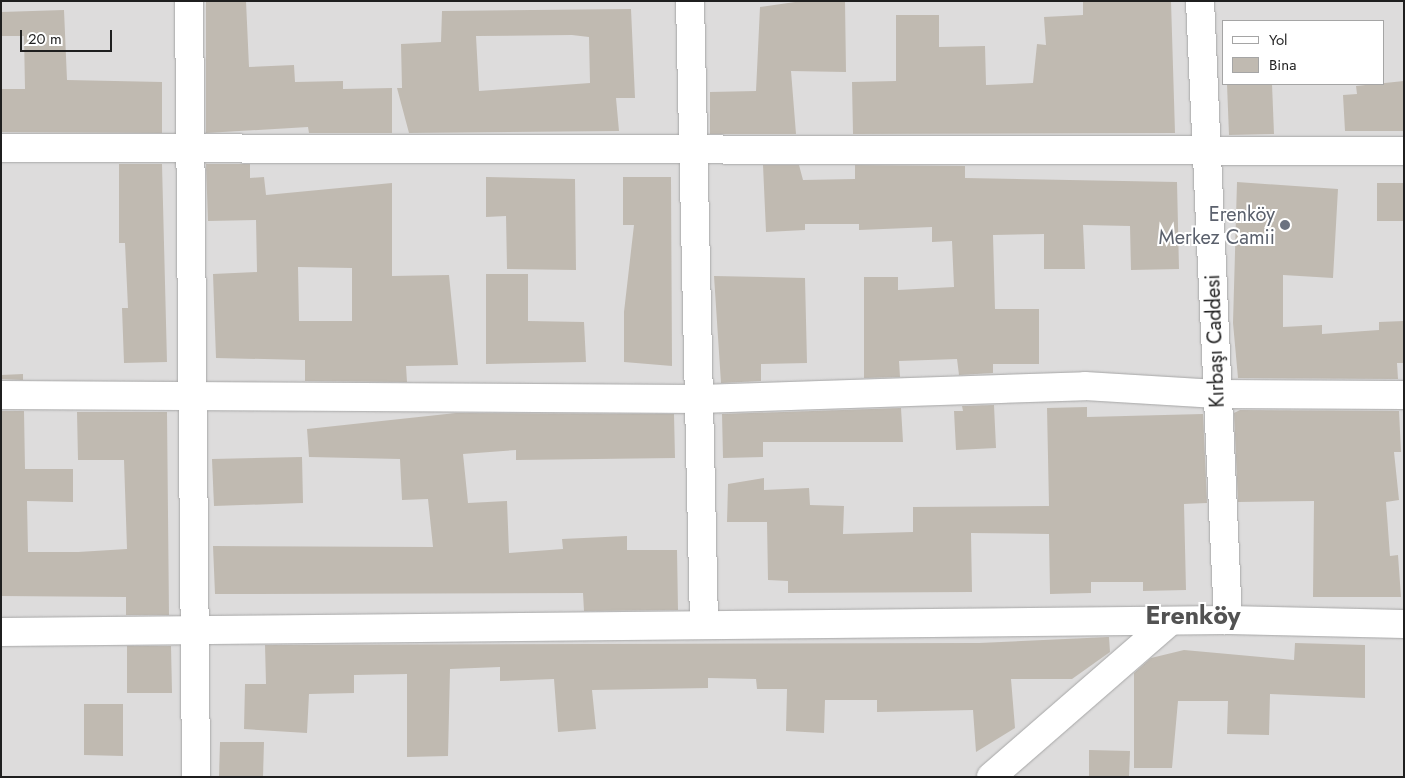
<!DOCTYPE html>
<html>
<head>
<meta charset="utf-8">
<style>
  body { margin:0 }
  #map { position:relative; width:1405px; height:778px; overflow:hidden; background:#f0ede5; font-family:Jost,sans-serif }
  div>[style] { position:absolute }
  .residential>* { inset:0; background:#dddcdc }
  .building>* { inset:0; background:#c0bab1 }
  .roads { filter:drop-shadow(0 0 1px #a6a6a6) drop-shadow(0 0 1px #a6a6a6) }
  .minor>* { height:28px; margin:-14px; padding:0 14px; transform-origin:14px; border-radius:14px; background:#fff }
  .dots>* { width:14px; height:14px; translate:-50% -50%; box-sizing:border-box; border:2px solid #fff; border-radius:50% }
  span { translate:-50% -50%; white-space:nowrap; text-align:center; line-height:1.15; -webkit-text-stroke:4px #fff; paint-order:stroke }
  .worship-label { font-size:20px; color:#5b616d }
  .right { translate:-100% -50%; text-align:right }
  .street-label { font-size:20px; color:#1f1f1f }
  .district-label { font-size:25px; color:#525252; font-weight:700 }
  .frame { position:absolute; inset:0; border:2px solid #1f1f1f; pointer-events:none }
  .legend { position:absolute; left:1222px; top:20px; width:162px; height:65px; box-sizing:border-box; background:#fff; border:1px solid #a5a5a5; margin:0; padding:6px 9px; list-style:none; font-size:15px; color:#1f1f1f }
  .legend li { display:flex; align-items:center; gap:10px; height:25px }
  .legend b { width:25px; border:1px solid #a5a5a5 }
  .scale { position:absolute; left:20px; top:30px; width:92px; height:22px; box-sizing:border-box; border:2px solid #1f1f1f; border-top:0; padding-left:6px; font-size:15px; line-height:18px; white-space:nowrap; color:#1f1f1f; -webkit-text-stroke:4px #fff; paint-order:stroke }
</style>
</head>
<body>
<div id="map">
  <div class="residential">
    <i style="clip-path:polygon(evenodd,1px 1px,1404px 1px,1404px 777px,1px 777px,1px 1px,1224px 21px,1384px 21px,1384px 84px,1224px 84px,1224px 21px)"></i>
  </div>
  <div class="building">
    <i style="clip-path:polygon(206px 1px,246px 1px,249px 67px,294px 65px,295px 82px,343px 81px,343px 89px,392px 88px,392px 133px,309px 133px,308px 127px,206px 133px)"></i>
    <i style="clip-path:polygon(802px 1px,845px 1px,846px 72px,791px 71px,796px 134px,710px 134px,710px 92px,756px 91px,760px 7px)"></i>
    <i style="clip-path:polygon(1083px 1px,1171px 1px,1175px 133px,853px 134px,852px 82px,896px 81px,896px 15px,939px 15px,939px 47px,985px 46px,986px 85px,1033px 83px,1037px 44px,1046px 45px,1044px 17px,1083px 15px)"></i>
    <i style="clip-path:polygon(evenodd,631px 9px,635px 98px,616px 98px,619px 131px,409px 133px,397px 88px,402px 88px,401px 44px,441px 42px,442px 11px,631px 9px,572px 35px,589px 37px,590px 83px,479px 91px,476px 36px,572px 35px)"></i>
    <i style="clip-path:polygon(64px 10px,67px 80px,162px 82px,162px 133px,1px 132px,1px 89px,25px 89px,24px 36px,1px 36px,1px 12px)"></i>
    <i style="clip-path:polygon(1404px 81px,1404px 131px,1345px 131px,1343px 95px,1357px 94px,1356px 86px)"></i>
    <i style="clip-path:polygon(1227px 84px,1272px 84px,1274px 134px,1229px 135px)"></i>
    <i style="clip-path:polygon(119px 164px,162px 164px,167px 362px,124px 363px,122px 308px,128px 308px,125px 243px,119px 243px)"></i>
    <i style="clip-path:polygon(evenodd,206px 164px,250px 164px,250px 178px,264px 177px,266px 195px,392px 183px,392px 276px,449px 275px,458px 365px,406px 366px,407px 382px,305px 381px,305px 360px,216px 358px,213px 274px,257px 272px,256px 220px,208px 221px,206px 164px,298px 267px,352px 268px,352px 321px,299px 321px,298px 267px)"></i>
    <i style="clip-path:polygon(763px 165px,799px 165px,803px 180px,855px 179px,855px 165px,965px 166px,965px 178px,1177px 182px,1179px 269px,1131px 270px,1130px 226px,1083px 225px,1085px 269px,1044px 269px,1044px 234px,993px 235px,995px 309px,1039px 309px,1039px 364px,993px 364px,993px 373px,959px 375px,957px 359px,899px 361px,900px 377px,864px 378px,864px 277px,898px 277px,898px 290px,954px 287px,952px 241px,932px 242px,932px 227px,859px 230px,859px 224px,805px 224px,805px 230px,766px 232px)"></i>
    <i style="clip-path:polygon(486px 177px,575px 179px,576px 270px,507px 269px,506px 216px,486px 217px)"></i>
    <i style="clip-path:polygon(623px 177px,671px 177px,672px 366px,624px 362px,624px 312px,634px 225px,623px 225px)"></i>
    <i style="clip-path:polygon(1237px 182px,1338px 189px,1333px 278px,1283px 275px,1283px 327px,1322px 325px,1322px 334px,1379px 330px,1379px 322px,1404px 321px,1404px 363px,1397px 363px,1398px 379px,1238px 378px,1233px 323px)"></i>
    <i style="clip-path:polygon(1377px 183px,1404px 183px,1404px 221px,1377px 221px)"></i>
    <i style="clip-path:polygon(486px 274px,528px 274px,528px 321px,584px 322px,586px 362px,486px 364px)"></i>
    <i style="clip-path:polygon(714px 276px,805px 278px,807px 363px,761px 364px,761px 381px,721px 383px)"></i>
    <i style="clip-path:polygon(23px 374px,23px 380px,1px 379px,1px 375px)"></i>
    <i style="clip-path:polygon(994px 405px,996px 448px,956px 450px,954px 411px,963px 411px,962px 406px)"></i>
    <i style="clip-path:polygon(1087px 407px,1087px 417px,1203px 414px,1207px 503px,1184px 504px,1186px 590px,1143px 591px,1143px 582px,1091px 582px,1091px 593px,1050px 594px,1049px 534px,971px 533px,972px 592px,788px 593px,788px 581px,768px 580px,767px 522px,727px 522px,728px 484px,764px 478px,764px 490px,809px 488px,810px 505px,844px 506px,843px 534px,913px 532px,913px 507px,1049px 506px,1047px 408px)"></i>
    <i style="clip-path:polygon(901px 408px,903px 442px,763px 442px,763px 457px,723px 458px,722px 414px)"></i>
    <i style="clip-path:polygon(1240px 410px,1399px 411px,1401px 452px,1394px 452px,1399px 500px,1386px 502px,1390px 556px,1398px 555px,1401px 597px,1313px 597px,1314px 501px,1238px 502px,1234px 413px)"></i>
    <i style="clip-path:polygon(1px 411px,24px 411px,25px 469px,73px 469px,73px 502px,27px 501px,28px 552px,78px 552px,127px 549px,124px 460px,78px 460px,77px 412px,167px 412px,169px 615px,126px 615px,126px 597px,1px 596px)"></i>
    <i style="clip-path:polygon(456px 413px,674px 414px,675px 458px,516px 460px,516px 450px,463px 454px,468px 503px,507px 501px,509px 553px,563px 549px,562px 539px,627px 536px,627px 550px,677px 550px,678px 610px,584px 611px,583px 593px,215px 594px,213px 546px,433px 547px,428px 499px,402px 500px,400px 459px,309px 457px,307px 429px)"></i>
    <i style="clip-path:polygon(302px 457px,303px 503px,214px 506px,212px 459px)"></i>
    <i style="clip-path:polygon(1109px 637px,1110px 652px,1072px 679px,1011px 679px,1015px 728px,976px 752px,973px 710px,877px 712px,877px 700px,825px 700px,824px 733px,786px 731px,787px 689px,757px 689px,756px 679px,708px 678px,708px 688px,592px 690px,596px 729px,558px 732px,554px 679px,500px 681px,500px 667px,450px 669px,448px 756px,407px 757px,407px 674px,354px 675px,354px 693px,309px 694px,307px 733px,244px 729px,245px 684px,266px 684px,265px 645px,979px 643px)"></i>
    <i style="clip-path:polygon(1295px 643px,1365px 645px,1365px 698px,1270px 694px,1269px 735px,1227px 734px,1228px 701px,1178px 701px,1172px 768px,1134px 768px,1134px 673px,1151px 658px,1184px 650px,1294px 660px)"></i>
    <i style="clip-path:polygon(127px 646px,171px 646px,172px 693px,127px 693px)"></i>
    <i style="clip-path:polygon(84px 704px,123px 704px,123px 756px,84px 755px)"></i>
    <i style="clip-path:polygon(220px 742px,264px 742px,263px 777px,219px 777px)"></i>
    <i style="clip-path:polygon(1089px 750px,1130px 751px,1129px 777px,1089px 777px)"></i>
  </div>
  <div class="roads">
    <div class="minor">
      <i style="left:189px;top:1px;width:776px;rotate:89.48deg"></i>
      <i style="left:690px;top:1px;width:624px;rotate:88.71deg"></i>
      <i style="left:1200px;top:1px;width:620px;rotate:87.41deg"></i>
      <i style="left:1px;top:148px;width:1403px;rotate:0.12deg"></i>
      <i style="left:1px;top:395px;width:699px;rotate:0.33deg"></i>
      <i style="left:700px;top:399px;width:385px;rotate:-1.9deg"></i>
      <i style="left:1085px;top:386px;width:132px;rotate:3.5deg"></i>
      <i style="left:1217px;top:394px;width:187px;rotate:0.3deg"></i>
      <i style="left:1px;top:632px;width:1227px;rotate:-0.56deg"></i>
      <i style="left:1228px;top:620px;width:176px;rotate:1.3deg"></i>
      <i style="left:991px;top:777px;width:236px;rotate:-41deg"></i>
    </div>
  </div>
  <div class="dots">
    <i style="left:1285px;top:225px;background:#6b7280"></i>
  </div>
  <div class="worship-label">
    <span class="right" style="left:1275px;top:226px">Erenköy<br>Merkez Camii</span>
  </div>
  <div class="street-label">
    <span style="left:1215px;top:341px;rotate:-92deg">Kırbaşı Caddesi</span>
  </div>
  <div class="district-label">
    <span style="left:1193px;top:615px">Erenköy</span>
  </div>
  <div class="frame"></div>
  <ul class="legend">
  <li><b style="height:6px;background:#fff"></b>Yol</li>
  <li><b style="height:14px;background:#c0bab1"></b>Bina</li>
  </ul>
  <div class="scale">20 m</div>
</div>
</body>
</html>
